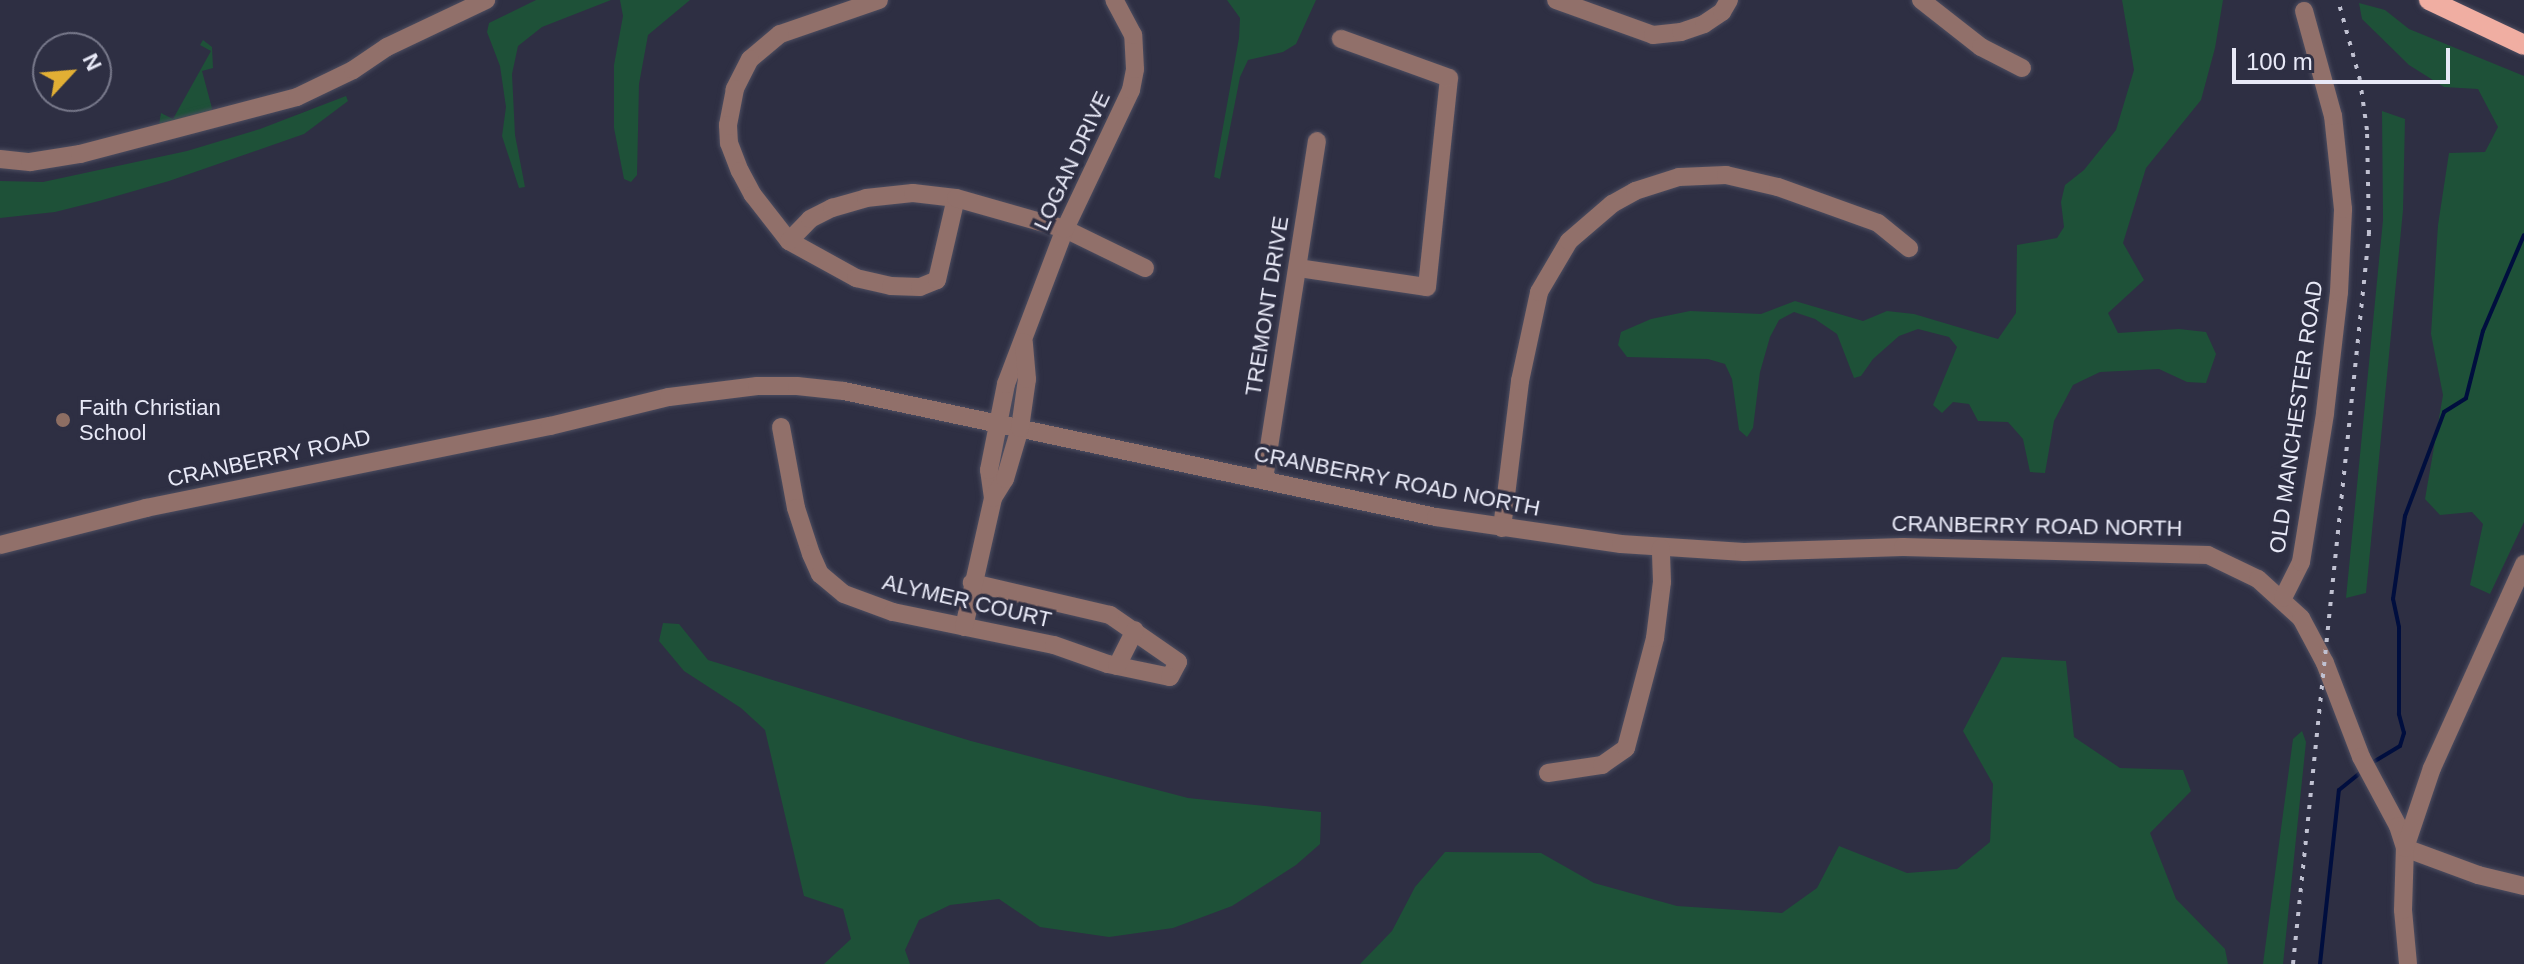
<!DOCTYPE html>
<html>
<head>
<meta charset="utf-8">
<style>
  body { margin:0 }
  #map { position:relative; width:2524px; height:964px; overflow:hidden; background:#2e2f43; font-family:Arial,sans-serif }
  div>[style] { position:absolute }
  .green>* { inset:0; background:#1e5138 }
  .stream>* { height:4px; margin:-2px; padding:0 2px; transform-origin:2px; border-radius:2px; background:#000e3e }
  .roads { filter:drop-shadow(0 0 2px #4c4d60) drop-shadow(0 0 2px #4c4d60) }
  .minor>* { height:18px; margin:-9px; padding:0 9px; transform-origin:9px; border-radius:9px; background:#91706a }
  .major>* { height:20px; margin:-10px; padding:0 10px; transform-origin:10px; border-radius:10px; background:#f0aea2 }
  .rail>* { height:4px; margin-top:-2px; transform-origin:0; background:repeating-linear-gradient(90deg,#c0c1d1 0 4px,transparent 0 12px) }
  .dots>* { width:22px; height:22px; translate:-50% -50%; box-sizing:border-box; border:4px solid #2e2f43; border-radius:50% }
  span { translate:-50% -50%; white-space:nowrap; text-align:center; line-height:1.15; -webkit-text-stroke:7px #2e2f43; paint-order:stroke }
  .street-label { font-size:22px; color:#e8e9f7 }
  .poi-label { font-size:22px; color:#e8e9f7 }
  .left { translate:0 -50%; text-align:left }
  .north { position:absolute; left:32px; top:32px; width:80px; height:80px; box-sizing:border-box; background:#2e2f43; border:2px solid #78798b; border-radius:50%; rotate:64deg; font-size:22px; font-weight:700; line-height:32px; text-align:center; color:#e8e9f7 }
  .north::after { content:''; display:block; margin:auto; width:28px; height:36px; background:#e2af34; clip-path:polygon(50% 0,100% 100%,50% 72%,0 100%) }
  .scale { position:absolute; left:2232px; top:48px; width:218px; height:36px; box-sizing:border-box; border:4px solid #e8e9f7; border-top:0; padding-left:10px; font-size:24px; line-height:28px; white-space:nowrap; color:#e8e9f7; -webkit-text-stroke:6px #2e2f43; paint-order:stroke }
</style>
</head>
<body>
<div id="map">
  <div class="green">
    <i style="clip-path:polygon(536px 0,611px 0,542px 27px,518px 46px,512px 74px,515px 135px,525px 187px,519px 188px,502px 136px,506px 107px,500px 66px,487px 32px,489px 23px)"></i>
    <i style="clip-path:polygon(620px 0,690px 0,648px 35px,639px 84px,637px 175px,631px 182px,624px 179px,614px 128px,614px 65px,623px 16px)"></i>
    <i style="clip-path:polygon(1227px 0,1316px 0,1296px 44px,1283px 52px,1248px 60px,1240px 77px,1220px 179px,1214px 177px,1239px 38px,1240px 18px)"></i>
    <i style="clip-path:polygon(2122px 0,2223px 0,2215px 48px,2201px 100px,2146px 168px,2123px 243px,2144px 280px,2108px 313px,2118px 333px,2179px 329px,2206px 332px,2216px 354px,2206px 383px,2187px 382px,2159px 369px,2100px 372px,2073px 385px,2054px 421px,2045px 473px,2030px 472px,2023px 439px,2008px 422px,1978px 421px,1969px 404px,1953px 402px,1942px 413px,1933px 405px,1957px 347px,1949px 337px,1918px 329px,1899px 336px,1873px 359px,1861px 376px,1854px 378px,1837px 334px,1815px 319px,1794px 312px,1779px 320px,1770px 337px,1760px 372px,1753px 428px,1747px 437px,1739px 430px,1732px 379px,1725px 364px,1708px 359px,1627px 357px,1618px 345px,1621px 332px,1651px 319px,1690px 311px,1761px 314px,1795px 301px,1863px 321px,1887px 311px,1914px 314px,1998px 339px,2016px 313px,2017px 245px,2057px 238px,2064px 227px,2061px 202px,2065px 185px,2084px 170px,2116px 130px,2134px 70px)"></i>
    <i style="clip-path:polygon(2359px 3px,2385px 10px,2409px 29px,2524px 76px,2524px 522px,2490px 594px,2470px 585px,2483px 524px,2472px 512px,2440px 515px,2425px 499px,2443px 395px,2431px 334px,2438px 225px,2449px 153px,2485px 152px,2498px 127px,2478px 89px,2444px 87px,2409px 65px,2362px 19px)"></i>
    <i style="clip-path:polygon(203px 40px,212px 47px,213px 68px,202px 71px,213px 112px,159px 125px,161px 113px,173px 119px,211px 51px,200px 45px)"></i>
    <i style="clip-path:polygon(346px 96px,348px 101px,304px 134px,169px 181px,99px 201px,55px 212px,0 218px,0 181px,43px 182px,187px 151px,260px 129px)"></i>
    <i style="clip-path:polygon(2382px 111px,2405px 119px,2403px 210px,2366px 593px,2346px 598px,2383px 220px)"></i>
    <i style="clip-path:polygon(663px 623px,679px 624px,708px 660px,971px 741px,1188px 798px,1321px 812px,1320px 844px,1296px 865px,1232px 906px,1173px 928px,1109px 937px,1040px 927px,999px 899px,950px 905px,919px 920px,905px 950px,910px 964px,824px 964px,851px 939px,843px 909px,804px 896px,765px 730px,741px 708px,684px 671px,659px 641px)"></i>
    <i style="clip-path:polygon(2002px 657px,2066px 661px,2074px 737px,2120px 768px,2183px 770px,2191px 791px,2150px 833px,2176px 899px,2225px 949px,2228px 964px,1360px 964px,1392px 931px,1415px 887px,1445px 852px,1541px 853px,1594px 883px,1677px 906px,1782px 913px,1817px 888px,1839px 846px,1907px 873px,1957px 869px,1990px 842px,1993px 784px,1963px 731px)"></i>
    <i style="clip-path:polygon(2302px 731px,2306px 742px,2283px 964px,2263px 964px,2293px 739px)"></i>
  </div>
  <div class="stream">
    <i style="left:2370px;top:764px;width:35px;rotate:-31deg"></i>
    <i style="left:2400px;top:746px;width:14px;rotate:-73deg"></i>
    <i style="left:2404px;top:733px;width:20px;rotate:-105deg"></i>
    <i style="left:2399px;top:714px;width:87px;rotate:-90deg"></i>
    <i style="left:2399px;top:627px;width:29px;rotate:-102deg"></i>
    <i style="left:2393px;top:599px;width:84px;rotate:-81.8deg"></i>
    <i style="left:2405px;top:516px;width:111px;rotate:-69.4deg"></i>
    <i style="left:2444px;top:412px;width:26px;rotate:-32deg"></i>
    <i style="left:2466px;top:398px;width:69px;rotate:-75.8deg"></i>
    <i style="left:2483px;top:331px;width:104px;rotate:-66.9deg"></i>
    <i style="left:2320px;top:964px;width:175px;rotate:-83.8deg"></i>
    <i style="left:2339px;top:790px;width:32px;rotate:-39deg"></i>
  </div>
  <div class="roads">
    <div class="minor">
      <i style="left:879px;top:0;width:105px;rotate:161deg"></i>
      <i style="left:780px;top:34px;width:39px;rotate:140deg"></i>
      <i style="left:750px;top:59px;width:34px;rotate:117deg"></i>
      <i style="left:735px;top:89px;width:37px;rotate:101deg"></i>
      <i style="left:728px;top:125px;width:18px;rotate:87deg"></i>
      <i style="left:729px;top:143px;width:30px;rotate:69deg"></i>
      <i style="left:740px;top:171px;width:27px;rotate:62deg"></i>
      <i style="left:753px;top:195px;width:58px;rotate:52deg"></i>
      <i style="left:789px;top:241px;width:77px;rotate:28.9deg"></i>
      <i style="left:856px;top:278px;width:36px;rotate:13deg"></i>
      <i style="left:891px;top:286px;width:29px;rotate:2deg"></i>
      <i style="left:920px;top:287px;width:18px;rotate:-22deg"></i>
      <i style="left:937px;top:280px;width:84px;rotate:-77deg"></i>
      <i style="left:1556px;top:0;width:103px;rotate:19.8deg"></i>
      <i style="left:1653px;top:35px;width:28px;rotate:-6deg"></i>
      <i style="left:1681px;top:32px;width:24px;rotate:-19deg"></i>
      <i style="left:1704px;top:24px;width:22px;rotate:-34deg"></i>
      <i style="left:1722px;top:12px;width:14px;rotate:-60deg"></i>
      <i style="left:1921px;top:0;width:76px;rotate:38.1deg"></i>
      <i style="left:1981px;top:47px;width:46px;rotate:27.1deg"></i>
      <i style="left:0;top:159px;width:30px;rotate:6deg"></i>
      <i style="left:30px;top:162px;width:51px;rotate:-9.1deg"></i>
      <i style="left:80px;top:154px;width:224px;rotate:-14.7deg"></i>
      <i style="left:297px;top:97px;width:62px;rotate:-25.7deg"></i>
      <i style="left:353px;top:70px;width:41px;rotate:-34.1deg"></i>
      <i style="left:387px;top:47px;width:110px;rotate:-25.4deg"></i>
      <i style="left:789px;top:241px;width:30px;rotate:-46deg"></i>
      <i style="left:810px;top:219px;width:25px;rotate:-27deg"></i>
      <i style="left:832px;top:208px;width:35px;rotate:-16deg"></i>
      <i style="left:866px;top:198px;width:47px;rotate:-6.1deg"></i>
      <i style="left:913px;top:193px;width:43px;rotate:6.6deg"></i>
      <i style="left:956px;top:198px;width:113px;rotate:15.9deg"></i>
      <i style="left:1065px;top:229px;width:89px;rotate:26deg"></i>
      <i style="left:1298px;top:268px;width:130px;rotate:8.4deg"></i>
      <i style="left:1427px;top:287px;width:210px;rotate:-84deg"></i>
      <i style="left:1449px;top:78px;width:115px;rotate:-160.1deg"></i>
      <i style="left:781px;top:427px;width:82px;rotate:79.5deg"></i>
      <i style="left:796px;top:508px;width:48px;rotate:71.9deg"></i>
      <i style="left:811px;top:554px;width:22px;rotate:66deg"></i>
      <i style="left:820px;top:574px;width:31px;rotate:40deg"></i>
      <i style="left:844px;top:594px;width:52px;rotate:20.2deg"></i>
      <i style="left:893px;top:612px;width:164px;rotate:11.6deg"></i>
      <i style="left:1054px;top:645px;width:57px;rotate:19.4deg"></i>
      <i style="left:1108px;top:664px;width:63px;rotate:11.8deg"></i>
      <i style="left:1170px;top:677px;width:17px;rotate:-62deg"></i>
      <i style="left:1178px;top:662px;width:83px;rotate:-145.3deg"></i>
      <i style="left:1110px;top:615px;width:142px;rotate:-166.9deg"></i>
      <i style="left:1264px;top:479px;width:342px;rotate:-81.1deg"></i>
      <i style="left:993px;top:498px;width:28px;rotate:-98deg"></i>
      <i style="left:989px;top:470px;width:88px;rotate:-78.8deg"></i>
      <i style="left:1006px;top:384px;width:166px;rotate:-69.2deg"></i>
      <i style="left:1065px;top:229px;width:154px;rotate:-64.6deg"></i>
      <i style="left:1131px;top:90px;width:21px;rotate:-79deg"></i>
      <i style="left:1135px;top:69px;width:34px;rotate:-93deg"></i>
      <i style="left:1133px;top:35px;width:40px;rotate:-118deg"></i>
      <i style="left:1502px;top:528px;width:148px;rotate:-83deg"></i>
      <i style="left:1520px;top:381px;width:91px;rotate:-77.9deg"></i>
      <i style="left:1539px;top:292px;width:59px;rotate:-59.5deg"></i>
      <i style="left:1569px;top:241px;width:57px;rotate:-40.7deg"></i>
      <i style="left:1612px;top:204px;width:26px;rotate:-29deg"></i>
      <i style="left:1635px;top:191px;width:46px;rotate:-17.7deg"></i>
      <i style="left:1679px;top:177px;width:47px;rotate:-2.4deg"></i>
      <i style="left:1726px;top:175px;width:53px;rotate:13deg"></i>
      <i style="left:1778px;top:187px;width:106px;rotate:19.8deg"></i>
      <i style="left:1878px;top:223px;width:40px;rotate:39deg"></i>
      <i style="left:0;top:545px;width:151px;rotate:-14.2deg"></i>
      <i style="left:146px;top:508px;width:412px;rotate:-11.5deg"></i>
      <i style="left:550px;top:426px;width:122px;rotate:-13.7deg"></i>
      <i style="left:669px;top:397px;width:89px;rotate:-7.1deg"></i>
      <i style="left:757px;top:386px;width:40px"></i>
      <i style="left:797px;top:386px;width:47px;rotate:6.1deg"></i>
      <i style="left:844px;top:391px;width:605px;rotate:12.02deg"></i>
      <i style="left:1436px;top:517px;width:187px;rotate:8.3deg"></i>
      <i style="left:1621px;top:544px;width:123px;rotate:3.7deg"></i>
      <i style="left:1744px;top:552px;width:159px;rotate:-1.8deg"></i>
      <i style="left:1903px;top:547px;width:305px;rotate:1.5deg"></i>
      <i style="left:2208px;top:555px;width:55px;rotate:25.6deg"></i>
      <i style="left:2258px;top:579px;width:58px;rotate:42.2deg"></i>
      <i style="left:2301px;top:618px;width:51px;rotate:61.9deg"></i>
      <i style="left:2325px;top:663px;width:101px;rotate:69deg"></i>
      <i style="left:2361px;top:757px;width:78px;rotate:61.8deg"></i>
      <i style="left:2398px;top:826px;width:23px;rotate:72deg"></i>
      <i style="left:2405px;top:848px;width:78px;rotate:20.3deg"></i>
      <i style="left:2478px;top:875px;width:47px;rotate:13.4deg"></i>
      <i style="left:2283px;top:598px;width:40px;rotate:-63.4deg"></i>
      <i style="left:2301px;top:562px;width:151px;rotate:-80.8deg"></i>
      <i style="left:2325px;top:413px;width:122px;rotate:-83.4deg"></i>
      <i style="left:2339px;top:292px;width:83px;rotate:-87.2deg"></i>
      <i style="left:2343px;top:209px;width:94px;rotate:-96.1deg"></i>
      <i style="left:2333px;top:116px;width:109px;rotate:-105.4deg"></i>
      <i style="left:964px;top:627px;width:132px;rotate:-77.3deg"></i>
      <i style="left:993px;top:498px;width:22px;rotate:-58deg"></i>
      <i style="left:1005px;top:479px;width:53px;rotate:-73.6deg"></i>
      <i style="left:1020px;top:428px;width:49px;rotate:-81.9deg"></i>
      <i style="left:1027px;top:379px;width:37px;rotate:-95deg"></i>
      <i style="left:1117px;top:666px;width:40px;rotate:-63.4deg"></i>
      <i style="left:1548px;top:773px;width:55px;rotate:-8.4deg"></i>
      <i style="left:1602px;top:765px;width:29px;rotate:-35deg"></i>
      <i style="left:1626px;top:748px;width:114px;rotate:-75.2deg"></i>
      <i style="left:1655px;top:638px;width:56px;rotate:-82.9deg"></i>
      <i style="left:1662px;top:582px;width:34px;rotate:-92deg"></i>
      <i style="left:2408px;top:964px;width:54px;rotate:-95.3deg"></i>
      <i style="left:2403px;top:910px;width:62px;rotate:-88.2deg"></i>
      <i style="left:2405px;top:848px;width:84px;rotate:-71.4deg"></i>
      <i style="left:2432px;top:768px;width:224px;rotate:-65.7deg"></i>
    </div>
    <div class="major">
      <i style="left:2429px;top:0;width:105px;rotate:25.3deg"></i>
    </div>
  </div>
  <div class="rail">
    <i style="left:2293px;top:964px;width:734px;rotate:-84.06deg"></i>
    <i style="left:2369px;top:234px;width:104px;rotate:-91.1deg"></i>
    <i style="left:2367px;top:130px;width:50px;rotate:-98deg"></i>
    <i style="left:2360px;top:80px;width:83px;rotate:-105.4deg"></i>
  </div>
  <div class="dots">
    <i style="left:63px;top:420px;background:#8d6e63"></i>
  </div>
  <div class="street-label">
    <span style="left:1072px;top:161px;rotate:-65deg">LOGAN DRIVE</span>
    <span style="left:1267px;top:306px;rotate:-81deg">TREMONT DRIVE</span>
    <span style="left:2296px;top:417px;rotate:-82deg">OLD MANCHESTER ROAD</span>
    <span style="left:269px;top:458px;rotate:-12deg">CRANBERRY ROAD</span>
    <span style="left:1397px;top:481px;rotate:11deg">CRANBERRY ROAD NORTH</span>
    <span style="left:2037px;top:526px;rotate:1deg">CRANBERRY ROAD NORTH</span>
    <span style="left:967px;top:601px;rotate:13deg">ALYMER COURT</span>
  </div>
  <div class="poi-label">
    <span class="left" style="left:79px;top:420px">Faith Christian<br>School</span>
  </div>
  <div class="north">N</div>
  <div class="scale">100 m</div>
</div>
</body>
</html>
